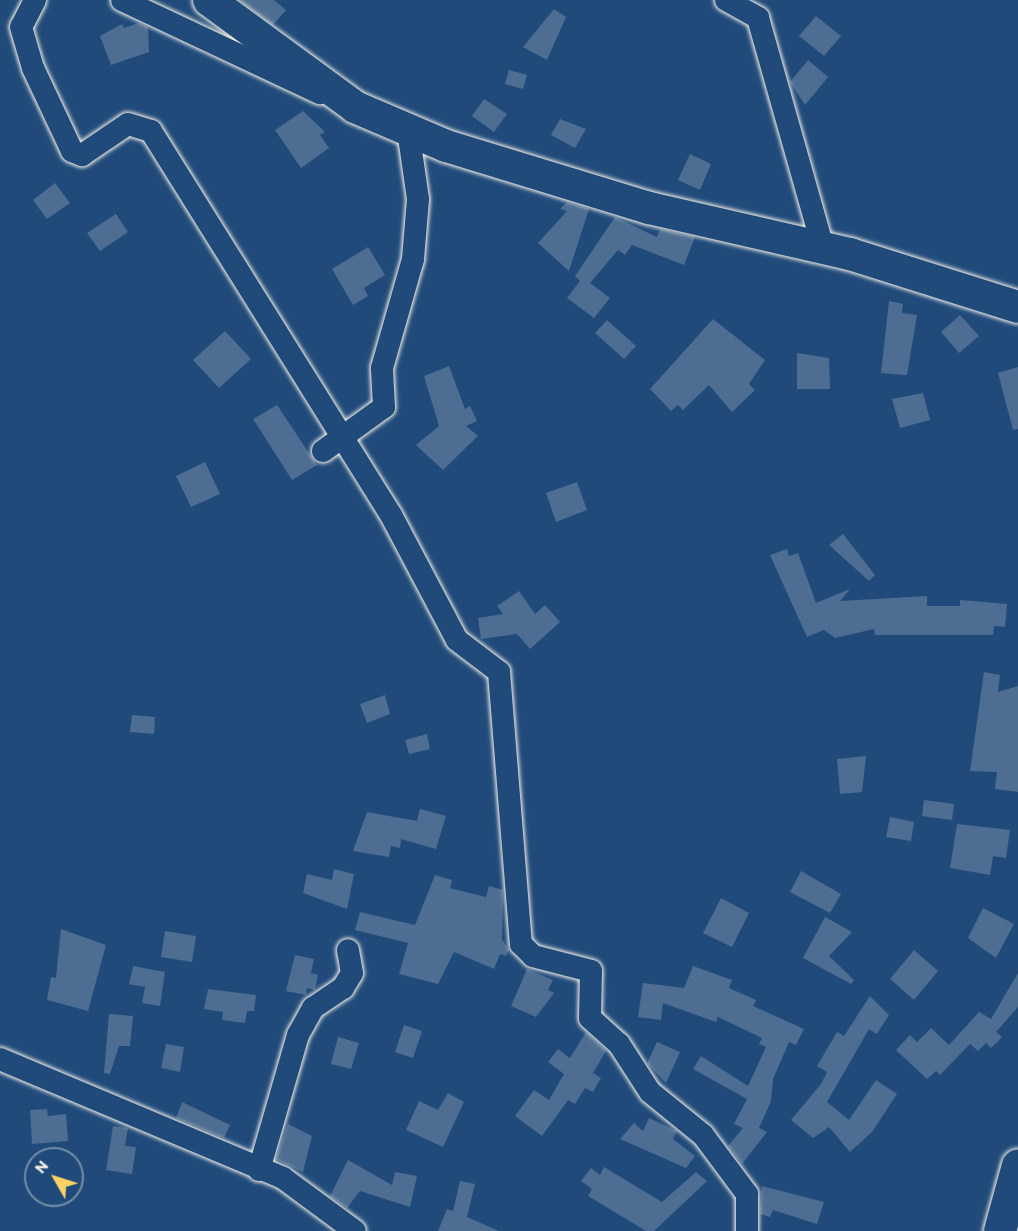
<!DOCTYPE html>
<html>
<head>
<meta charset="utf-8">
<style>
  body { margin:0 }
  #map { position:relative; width:1018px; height:1231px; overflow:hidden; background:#1f4a7a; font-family:Itim,sans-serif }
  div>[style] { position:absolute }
  .building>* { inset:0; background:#4d6e92 }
  .roads { filter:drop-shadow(0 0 2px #f4f1e8) drop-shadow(0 0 2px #f4f1e8) }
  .street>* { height:22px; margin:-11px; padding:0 11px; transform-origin:11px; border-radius:11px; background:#1f4a7a }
  .secondary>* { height:32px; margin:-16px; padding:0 16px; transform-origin:16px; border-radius:16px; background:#1f4a7a }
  span { translate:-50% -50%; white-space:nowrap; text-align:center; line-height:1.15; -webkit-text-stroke:6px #1f4a7a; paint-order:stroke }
  .north { position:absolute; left:24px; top:1147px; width:60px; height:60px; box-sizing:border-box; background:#1f4a7a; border:2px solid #748da6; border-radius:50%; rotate:309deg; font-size:16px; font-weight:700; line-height:24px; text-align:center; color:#f4f1e8 }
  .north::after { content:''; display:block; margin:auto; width:21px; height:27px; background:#ffd166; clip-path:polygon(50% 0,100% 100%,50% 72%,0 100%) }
</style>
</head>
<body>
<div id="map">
  <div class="building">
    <i style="clip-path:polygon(239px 0,274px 0,286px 10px,273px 25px)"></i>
    <i style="clip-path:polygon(554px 9px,566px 17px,547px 60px,523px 47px)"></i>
    <i style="clip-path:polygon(816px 16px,841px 36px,824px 56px,799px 36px)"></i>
    <i style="clip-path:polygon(139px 23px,148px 27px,149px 52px,111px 65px,100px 36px,122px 24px,124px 28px)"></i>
    <i style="clip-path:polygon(808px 60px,828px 77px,805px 105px,790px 82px)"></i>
    <i style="clip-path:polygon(509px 70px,527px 75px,523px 89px,505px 84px)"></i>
    <i style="clip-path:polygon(484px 99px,507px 114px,494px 132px,472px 116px)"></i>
    <i style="clip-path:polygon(303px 111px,325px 132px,320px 135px,329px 148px,301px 168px,275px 130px)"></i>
    <i style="clip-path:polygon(560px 119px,586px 129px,575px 148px,551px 135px)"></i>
    <i style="clip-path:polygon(690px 154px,711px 164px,700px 190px,678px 180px)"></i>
    <i style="clip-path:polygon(55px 183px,70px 203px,47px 219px,33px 200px)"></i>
    <i style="clip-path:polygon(567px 202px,589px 209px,569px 271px,538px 243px,567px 211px,560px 209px)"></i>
    <i style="clip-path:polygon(116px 214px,128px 232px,100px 251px,87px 233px)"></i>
    <i style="clip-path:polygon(615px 217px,657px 237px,660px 229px,695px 237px,684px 265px,632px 245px,625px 255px,618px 250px,590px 283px,610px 298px,594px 318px,567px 298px,580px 281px,575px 276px)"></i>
    <i style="clip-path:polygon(368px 247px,385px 275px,364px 288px,368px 296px,353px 305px,332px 269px)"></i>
    <i style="clip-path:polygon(889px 301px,903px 304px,902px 313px,917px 315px,907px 375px,881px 373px)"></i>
    <i style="clip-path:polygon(960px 315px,979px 336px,959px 353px,941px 332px)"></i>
    <i style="clip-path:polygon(713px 319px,765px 360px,749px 384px,755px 390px,732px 412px,709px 385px,683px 410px,678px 405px,671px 411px,650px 389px)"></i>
    <i style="clip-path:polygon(607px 320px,636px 346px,624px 359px,595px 333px)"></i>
    <i style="clip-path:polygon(225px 331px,251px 359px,219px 388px,193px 360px)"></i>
    <i style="clip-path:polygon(797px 353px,829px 358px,830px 389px,797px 389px)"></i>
    <i style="clip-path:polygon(449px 366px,465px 409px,470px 406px,477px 421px,466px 426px,478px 436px,443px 470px,416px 445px,439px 426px,424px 376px)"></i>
    <i style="clip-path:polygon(1018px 367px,1018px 429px,1013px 430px,998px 373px)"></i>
    <i style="clip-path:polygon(923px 393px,930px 420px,900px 428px,892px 399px)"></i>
    <i style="clip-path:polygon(277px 405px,317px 465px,292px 480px,253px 419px)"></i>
    <i style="clip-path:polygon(205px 462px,220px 494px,191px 507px,176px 476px)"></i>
    <i style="clip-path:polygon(577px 482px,587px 510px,556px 522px,546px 493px)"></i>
    <i style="clip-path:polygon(843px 534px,875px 575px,869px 581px,829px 545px)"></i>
    <i style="clip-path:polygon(787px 549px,789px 556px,798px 553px,816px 603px,850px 589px,840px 601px,927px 596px,927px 606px,960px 606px,960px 600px,1007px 604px,1005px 627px,994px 626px,993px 635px,875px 635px,874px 629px,835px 638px,824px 630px,807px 637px,770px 555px)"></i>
    <i style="clip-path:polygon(519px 591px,535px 614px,545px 605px,560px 622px,530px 649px,517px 634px,481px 639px,478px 618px,503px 614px,497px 606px)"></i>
    <i style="clip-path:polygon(984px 672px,1000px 675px,998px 692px,1018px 686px,1018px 792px,995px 789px,997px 772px,970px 771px)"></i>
    <i style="clip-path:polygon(385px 695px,390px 714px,367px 723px,360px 704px)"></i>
    <i style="clip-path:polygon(132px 715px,155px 717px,154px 734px,130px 732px)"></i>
    <i style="clip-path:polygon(427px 734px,430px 749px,409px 754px,405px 740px)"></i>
    <i style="clip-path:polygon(866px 756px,862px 792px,840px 794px,837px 759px)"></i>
    <i style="clip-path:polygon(924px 800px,954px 804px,952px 820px,922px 816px)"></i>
    <i style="clip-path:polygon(420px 809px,446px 816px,436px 849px,401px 839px,400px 848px,391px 846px,389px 857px,353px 851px,367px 812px,417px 821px)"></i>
    <i style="clip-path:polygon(890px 817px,914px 822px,911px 841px,886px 837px)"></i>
    <i style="clip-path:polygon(957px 824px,1010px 830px,1006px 858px,993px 856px,990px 875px,950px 868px)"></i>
    <i style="clip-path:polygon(334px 869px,354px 874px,347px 909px,303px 893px,307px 874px,332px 880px)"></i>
    <i style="clip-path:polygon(801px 871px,841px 894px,830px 913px,790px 892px)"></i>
    <i style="clip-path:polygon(435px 875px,452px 880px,450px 888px,486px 897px,489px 886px,503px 890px,502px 939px,509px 950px,506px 956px,500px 954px,494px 969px,454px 952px,438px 984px,399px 974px,408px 943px,355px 930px,360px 912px,415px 925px)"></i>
    <i style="clip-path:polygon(721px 898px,749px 913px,732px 947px,703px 933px)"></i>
    <i style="clip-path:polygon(983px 908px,1014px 924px,996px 958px,968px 938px)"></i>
    <i style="clip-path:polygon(825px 917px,852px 932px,829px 956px,854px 980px,851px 984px,803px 958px)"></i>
    <i style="clip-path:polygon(61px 929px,106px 945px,88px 1011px,47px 1000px,51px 977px,56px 978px)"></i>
    <i style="clip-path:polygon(165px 931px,196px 936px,192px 962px,161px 957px)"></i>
    <i style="clip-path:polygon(914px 950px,938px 971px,914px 1000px,890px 979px)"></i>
    <i style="clip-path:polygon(295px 955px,314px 959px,311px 973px,318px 975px,315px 990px,307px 988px,306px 995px,286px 991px)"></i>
    <i style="clip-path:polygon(133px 966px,165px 972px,160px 1006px,142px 1003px,145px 987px,129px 984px)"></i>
    <i style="clip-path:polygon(693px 966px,732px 980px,729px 988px,756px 1000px,753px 1006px,804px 1029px,796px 1045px,789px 1042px,773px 1079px,771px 1101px,759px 1128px,767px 1132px,742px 1164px,728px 1146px,743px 1128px,734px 1124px,747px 1099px,693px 1069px,701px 1056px,748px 1086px,766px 1047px,759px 1044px,762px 1038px,718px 1017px,716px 1022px,663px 1003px,661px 1020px,638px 1017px,643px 983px,684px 988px)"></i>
    <i style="clip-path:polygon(527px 969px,553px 980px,548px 990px,554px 993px,536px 1017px,511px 1006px)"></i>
    <i style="clip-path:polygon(1018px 973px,1018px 1007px,996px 1032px,1002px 1037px,991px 1048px,986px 1043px,978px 1051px,970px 1044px,940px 1075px,936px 1071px,927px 1079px,896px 1050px,910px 1035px,917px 1042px,931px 1028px,949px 1045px,979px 1012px,991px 1019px)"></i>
    <i style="clip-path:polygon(208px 989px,256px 995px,254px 1011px,247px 1011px,245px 1023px,222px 1020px,223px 1012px,204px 1009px)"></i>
    <i style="clip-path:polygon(870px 996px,889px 1015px,877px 1034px,869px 1029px,827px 1102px,849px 1120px,876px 1080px,897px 1094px,872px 1132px,850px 1152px,829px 1127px,813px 1138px,791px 1120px,821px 1084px,827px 1072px,817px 1066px,837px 1032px,844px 1036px)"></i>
    <i style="clip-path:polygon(109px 1014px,133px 1016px,130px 1046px,119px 1046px,110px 1074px,104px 1073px)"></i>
    <i style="clip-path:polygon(404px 1025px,422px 1031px,413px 1058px,395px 1052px)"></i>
    <i style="clip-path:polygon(586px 1032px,606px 1051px,593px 1073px,601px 1078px,593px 1092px,585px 1088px,575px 1104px,568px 1100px,542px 1136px,515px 1116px,534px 1090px,549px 1100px,564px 1074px,548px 1062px,558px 1049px,570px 1058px)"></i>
    <i style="clip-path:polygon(338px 1037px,359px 1043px,351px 1069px,331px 1064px)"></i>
    <i style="clip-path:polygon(657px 1042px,680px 1052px,666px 1083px,647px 1063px)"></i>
    <i style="clip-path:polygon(166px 1044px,184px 1047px,180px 1072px,161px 1068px)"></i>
    <i style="clip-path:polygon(448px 1093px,464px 1102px,443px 1147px,406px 1130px,419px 1101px,438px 1110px)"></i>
    <i style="clip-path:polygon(182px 1102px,230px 1125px,224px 1138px,176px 1118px)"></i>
    <i style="clip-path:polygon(47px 1109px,48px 1116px,66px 1114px,68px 1141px,32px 1144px,30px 1110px)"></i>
    <i style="clip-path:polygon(649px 1118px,677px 1131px,673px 1139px,695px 1156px,686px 1168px,620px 1139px,634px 1123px,643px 1131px)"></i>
    <i style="clip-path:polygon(288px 1124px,312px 1136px,303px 1172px,276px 1159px)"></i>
    <i style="clip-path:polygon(113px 1126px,128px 1128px,125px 1146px,136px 1147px,132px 1174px,106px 1170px)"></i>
    <i style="clip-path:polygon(348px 1160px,392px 1185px,395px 1172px,417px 1176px,410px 1207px,360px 1191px,347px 1208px,330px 1196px)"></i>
    <i style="clip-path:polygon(604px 1167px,662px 1202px,696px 1172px,707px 1181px,654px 1231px,646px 1231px,588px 1196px,592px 1189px,581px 1181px,591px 1168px,600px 1175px)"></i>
    <i style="clip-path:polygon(460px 1181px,475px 1184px,467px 1217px,499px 1231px,438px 1231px,447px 1209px,453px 1211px)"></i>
    <i style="clip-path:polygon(762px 1186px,824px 1202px,817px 1224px,773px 1210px,770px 1217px,760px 1214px)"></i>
  </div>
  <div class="roads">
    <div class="street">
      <i style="left:35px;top:0;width:30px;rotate:117deg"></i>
      <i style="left:21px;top:27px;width:43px;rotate:73.7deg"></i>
      <i style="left:33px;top:68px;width:92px;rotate:64.8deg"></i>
      <i style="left:72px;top:151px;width:11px;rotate:22deg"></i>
      <i style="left:82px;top:155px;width:55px;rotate:-34deg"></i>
      <i style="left:128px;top:124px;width:24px;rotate:17deg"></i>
      <i style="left:151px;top:131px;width:453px;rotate:58deg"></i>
      <i style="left:391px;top:515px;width:141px;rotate:62.2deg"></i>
      <i style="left:457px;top:640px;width:53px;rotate:37.3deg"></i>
      <i style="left:499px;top:672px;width:273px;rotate:85.4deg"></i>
      <i style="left:521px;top:944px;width:17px;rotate:45deg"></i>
      <i style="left:533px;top:956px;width:60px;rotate:14.5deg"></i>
      <i style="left:591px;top:971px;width:47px;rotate:91.2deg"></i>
      <i style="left:590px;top:1018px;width:39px;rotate:42deg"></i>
      <i style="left:619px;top:1044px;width:57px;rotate:57.1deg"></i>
      <i style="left:650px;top:1092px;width:68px;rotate:39.1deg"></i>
      <i style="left:703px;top:1135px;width:74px;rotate:53.3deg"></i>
      <i style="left:747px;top:1194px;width:37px;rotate:90deg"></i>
      <i style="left:122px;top:0;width:219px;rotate:25.2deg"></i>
      <i style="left:726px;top:0;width:37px;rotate:29deg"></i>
      <i style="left:758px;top:18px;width:238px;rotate:74.2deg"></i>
      <i style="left:323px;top:451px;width:75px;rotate:-35.8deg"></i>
      <i style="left:384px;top:407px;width:39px;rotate:-93deg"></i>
      <i style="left:382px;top:368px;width:113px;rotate:-74.1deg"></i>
      <i style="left:413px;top:259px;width:60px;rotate:-85.2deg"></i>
      <i style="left:418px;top:199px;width:70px;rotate:-98.2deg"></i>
      <i style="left:0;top:1059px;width:307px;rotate:22.8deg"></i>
      <i style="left:283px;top:1178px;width:89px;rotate:36.4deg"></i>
      <i style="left:259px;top:1170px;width:141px;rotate:-73.9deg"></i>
      <i style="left:298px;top:1035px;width:31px;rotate:-61deg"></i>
      <i style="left:313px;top:1008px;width:36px;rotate:-34deg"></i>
      <i style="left:343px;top:988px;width:17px;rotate:-59deg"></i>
      <i style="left:352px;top:973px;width:23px;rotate:-100deg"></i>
    </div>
    <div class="secondary">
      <i style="left:209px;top:0;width:181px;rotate:36.2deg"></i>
      <i style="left:355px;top:107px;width:99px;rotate:23.2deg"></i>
      <i style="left:446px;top:146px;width:212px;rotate:17deg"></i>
      <i style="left:649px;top:208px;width:206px;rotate:12.9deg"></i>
      <i style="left:850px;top:254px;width:176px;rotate:17.5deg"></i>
      <i style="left:1000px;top:1231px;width:68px;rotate:-74.7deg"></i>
    </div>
  </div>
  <div class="north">N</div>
</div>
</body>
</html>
